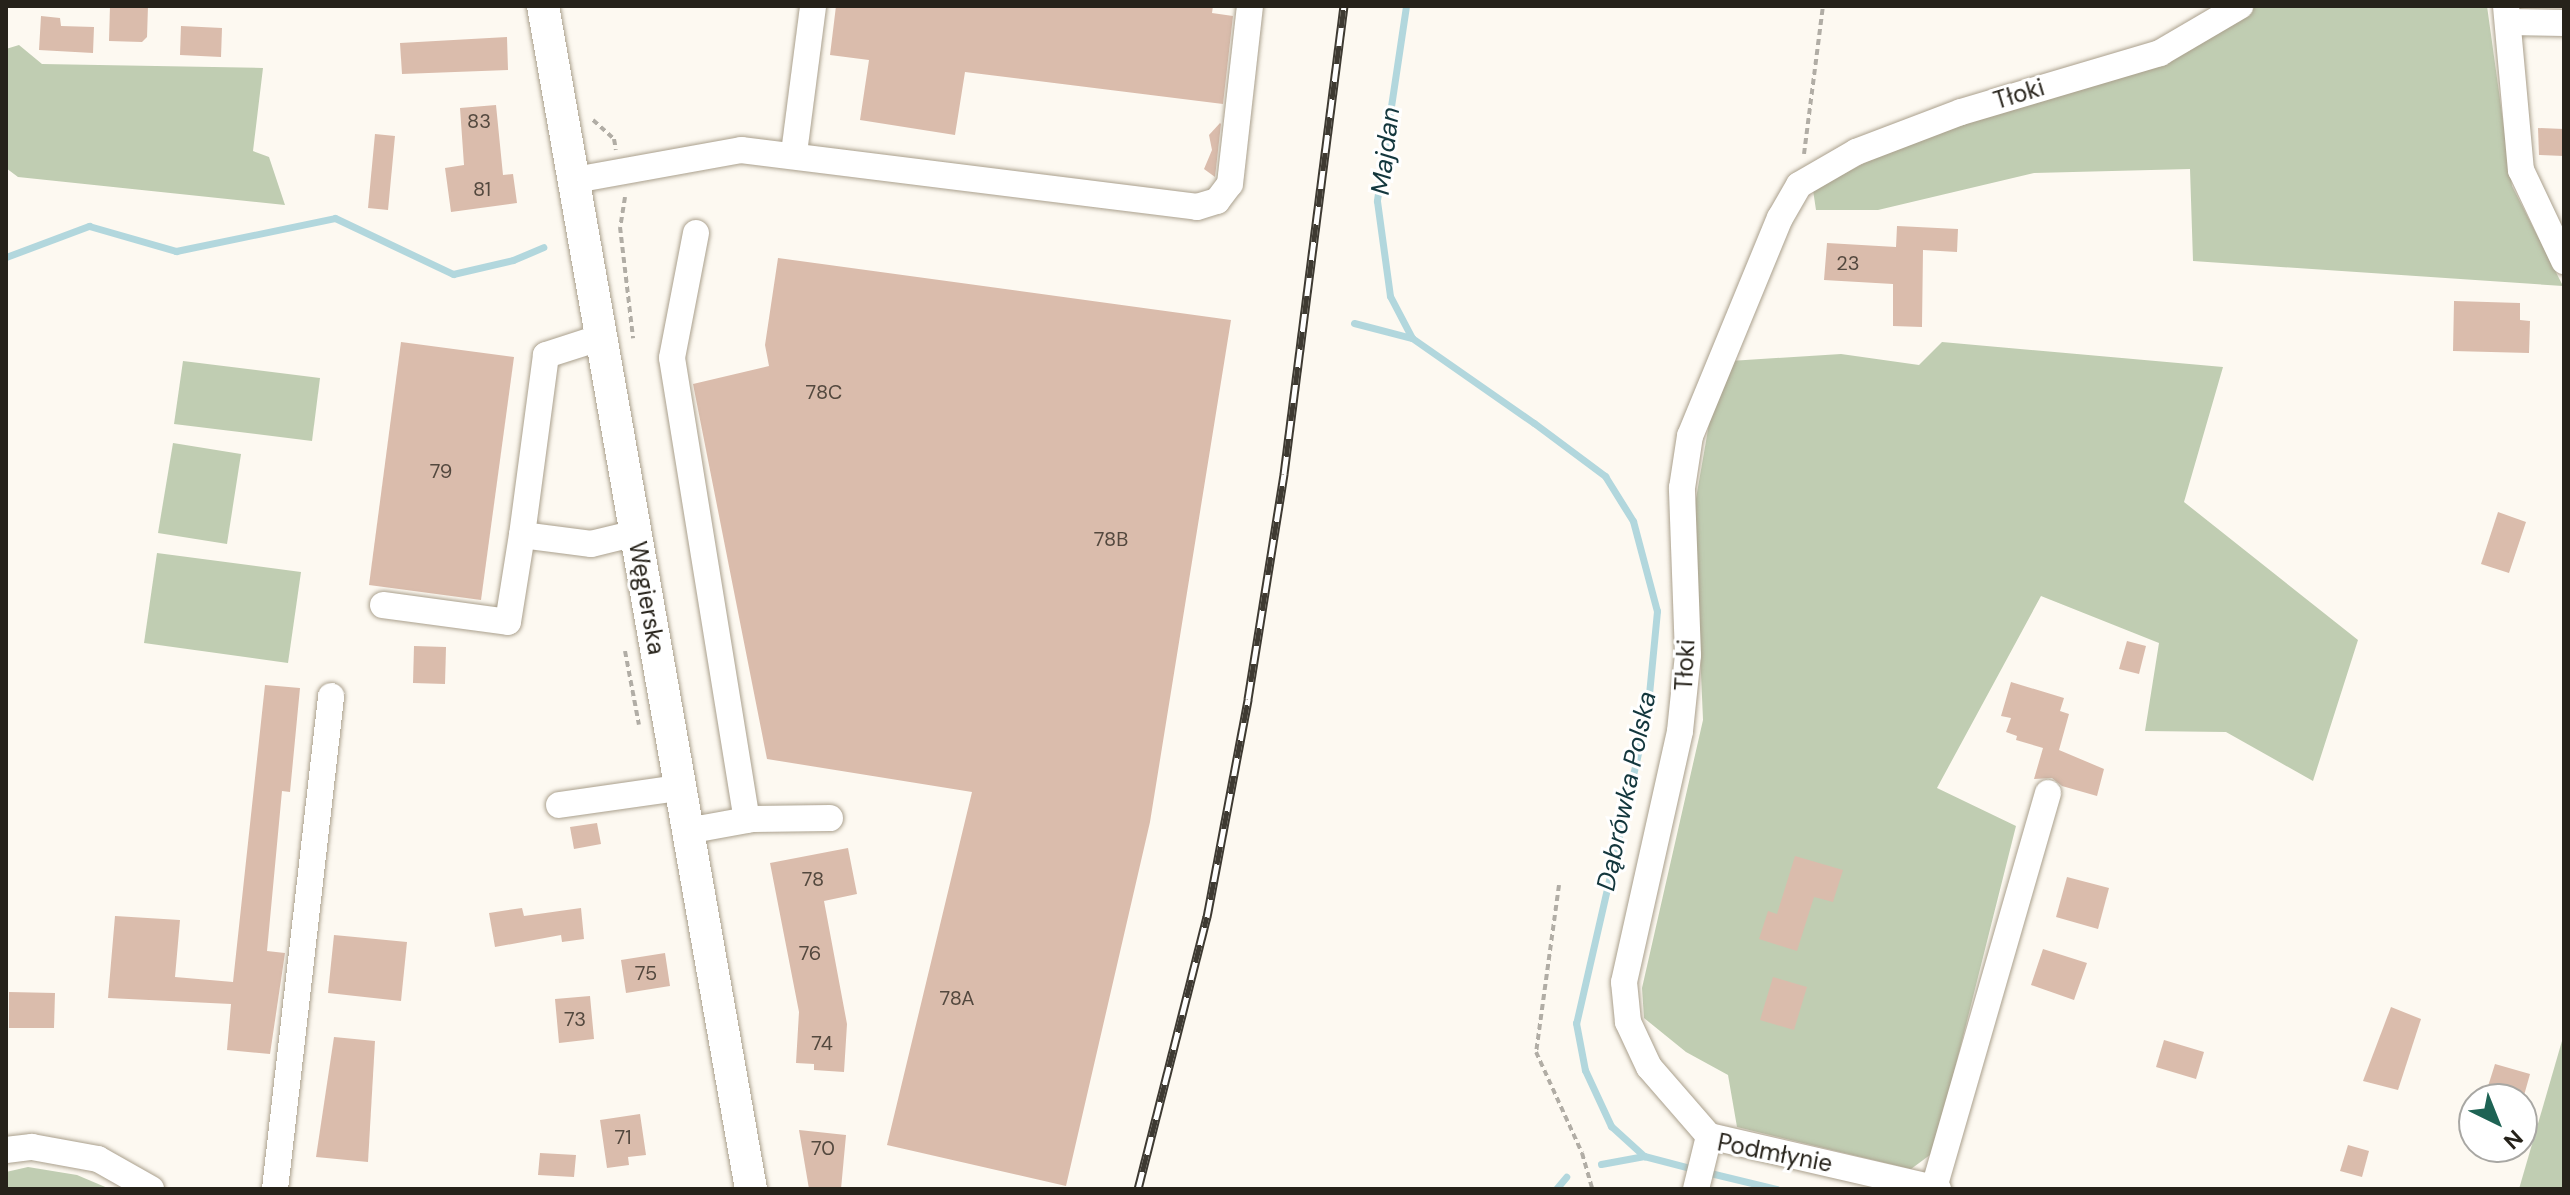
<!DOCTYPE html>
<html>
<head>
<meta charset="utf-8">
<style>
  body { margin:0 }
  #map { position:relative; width:2570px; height:1195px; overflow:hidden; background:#fdf9f1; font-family:"DM Sans",sans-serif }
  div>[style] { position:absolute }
  .green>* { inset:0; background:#c0cdb2 }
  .stream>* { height:7px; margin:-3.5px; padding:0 3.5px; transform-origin:3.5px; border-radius:3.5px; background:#b2d7dd }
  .building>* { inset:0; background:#dabcac }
  .path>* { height:4px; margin-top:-2px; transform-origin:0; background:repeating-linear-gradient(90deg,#b1ada5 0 6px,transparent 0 10px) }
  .roads { filter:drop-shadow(0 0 2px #aaa08d) drop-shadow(0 0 2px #aaa08d) }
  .minor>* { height:26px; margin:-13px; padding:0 13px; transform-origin:13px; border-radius:13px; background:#fff }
  .major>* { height:32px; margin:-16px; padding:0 16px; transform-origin:16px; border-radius:16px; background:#fff }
  .rail>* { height:9px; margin-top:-4.5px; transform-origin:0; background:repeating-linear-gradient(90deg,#fff 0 18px,#3e3a32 0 36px); box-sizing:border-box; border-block:2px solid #3e3a32 }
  span { translate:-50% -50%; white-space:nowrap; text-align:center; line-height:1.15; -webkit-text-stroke:6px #fff; paint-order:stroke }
  .number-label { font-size:20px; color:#53483e }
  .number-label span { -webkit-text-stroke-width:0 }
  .street-label { font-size:24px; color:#26221a }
  .water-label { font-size:26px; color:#13373d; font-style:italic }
  .frame { position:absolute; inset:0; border:8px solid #26221a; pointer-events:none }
  .north { position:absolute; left:2458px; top:1083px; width:80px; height:80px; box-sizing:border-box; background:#fff; border:2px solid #a8a7a3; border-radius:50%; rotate:137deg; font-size:22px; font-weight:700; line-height:32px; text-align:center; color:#26221a }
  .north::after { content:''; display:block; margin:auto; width:28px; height:36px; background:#1e6354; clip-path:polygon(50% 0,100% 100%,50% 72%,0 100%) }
</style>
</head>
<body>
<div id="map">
  <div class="green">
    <i style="clip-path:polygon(2253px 6px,2487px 6px,2512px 186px,2563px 286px,2193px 261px,2190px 169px,2034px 173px,1878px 210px,1816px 210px,1813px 190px,1922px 133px,2166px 61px)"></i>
    <i style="clip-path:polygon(19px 45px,42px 64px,263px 68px,253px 151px,269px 157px,285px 205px,18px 177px,6px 168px,6px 49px)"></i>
    <i style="clip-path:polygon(1942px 342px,2223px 367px,2184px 502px,2358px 640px,2313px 781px,2226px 732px,2145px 731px,2159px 643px,2041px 596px,1937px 788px,2016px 826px,1934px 1152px,1911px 1169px,1737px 1127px,1728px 1075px,1686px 1052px,1644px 1018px,1642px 988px,1703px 720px,1694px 510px,1710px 418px,1730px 361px,1841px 354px,1919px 365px)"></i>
    <i style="clip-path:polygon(183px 361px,320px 378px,312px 441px,174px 424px)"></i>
    <i style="clip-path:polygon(173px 443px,241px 454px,227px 544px,158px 533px)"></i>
    <i style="clip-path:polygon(157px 553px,301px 572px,288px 663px,144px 643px)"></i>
    <i style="clip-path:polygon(2564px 1034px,2564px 1189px,2519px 1189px)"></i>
    <i style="clip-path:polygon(28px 1167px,77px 1175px,110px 1189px,6px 1189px,6px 1172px)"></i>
  </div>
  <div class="stream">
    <i style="left:1406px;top:6px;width:197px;rotate:98.5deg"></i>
    <i style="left:1377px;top:201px;width:96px;rotate:82.2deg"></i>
    <i style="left:1390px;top:296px;width:47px;rotate:62.4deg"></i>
    <i style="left:6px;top:257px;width:89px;rotate:-20.5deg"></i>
    <i style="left:89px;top:226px;width:91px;rotate:16deg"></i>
    <i style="left:176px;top:251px;width:162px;rotate:-11.7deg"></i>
    <i style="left:335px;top:218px;width:131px;rotate:25.4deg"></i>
    <i style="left:453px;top:274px;width:62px;rotate:-13.1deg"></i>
    <i style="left:513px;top:260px;width:33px;rotate:-23deg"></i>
    <i style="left:1354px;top:323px;width:60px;rotate:14.5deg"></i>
    <i style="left:1412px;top:338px;width:149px;rotate:34.9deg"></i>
    <i style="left:1534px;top:423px;width:89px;rotate:36.7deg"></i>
    <i style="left:1605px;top:476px;width:53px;rotate:58.1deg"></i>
    <i style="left:1633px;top:521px;width:93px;rotate:75.1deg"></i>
    <i style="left:1657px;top:611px;width:103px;rotate:95.5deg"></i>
    <i style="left:1647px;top:714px;width:317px;rotate:102.9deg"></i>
    <i style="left:1576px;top:1023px;width:48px;rotate:79.2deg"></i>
    <i style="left:1585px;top:1070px;width:62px;rotate:65.1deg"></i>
    <i style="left:1611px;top:1126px;width:45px;rotate:42.3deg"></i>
    <i style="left:1644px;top:1156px;width:52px;rotate:14.6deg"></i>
    <i style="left:1601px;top:1164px;width:44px;rotate:-10.5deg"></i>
    <i style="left:1706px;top:1172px;width:73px;rotate:13.5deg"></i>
    <i style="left:1556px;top:1189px;width:16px;rotate:-50deg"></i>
  </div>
  <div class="building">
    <i style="clip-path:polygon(110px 6px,148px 6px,147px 37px,142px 42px,109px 41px)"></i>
    <i style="clip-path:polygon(836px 6px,1213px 6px,1212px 13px,1233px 16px,1223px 104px,965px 72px,955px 135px,860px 120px,869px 60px,830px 55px)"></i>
    <i style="clip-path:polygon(41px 16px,60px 18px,61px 26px,94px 27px,93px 53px,39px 50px)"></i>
    <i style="clip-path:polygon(181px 26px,222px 28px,221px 57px,180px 55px)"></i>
    <i style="clip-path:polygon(507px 37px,508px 70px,402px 74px,400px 43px)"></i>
    <i style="clip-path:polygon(496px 105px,503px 175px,513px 174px,517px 203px,451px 212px,445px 168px,464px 165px,460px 108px)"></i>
    <i style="clip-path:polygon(1220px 123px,1221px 124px,1215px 177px,1204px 169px,1212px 150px,1209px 135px)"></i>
    <i style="clip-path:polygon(2538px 128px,2564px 129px,2564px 156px,2539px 155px)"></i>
    <i style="clip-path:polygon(375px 134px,395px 136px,388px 210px,368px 208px)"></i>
    <i style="clip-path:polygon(1897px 226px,1958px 229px,1957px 252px,1923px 250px,1922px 327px,1893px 326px,1893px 284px,1824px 280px,1827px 243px,1896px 247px)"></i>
    <i style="clip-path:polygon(778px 258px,1231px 320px,1150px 822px,1066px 1186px,887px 1145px,972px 792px,767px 759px,693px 384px,769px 366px,765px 345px)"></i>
    <i style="clip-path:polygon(2454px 301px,2520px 303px,2520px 320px,2530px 321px,2529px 353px,2453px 351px)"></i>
    <i style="clip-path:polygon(401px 342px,514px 357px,481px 600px,369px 585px)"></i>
    <i style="clip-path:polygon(2498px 512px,2526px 522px,2509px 573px,2481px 564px)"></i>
    <i style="clip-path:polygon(2127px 641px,2146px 646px,2139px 674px,2119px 669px)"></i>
    <i style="clip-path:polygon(414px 646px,446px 647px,445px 684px,413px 683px)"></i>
    <i style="clip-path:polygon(2011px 682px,2064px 698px,2060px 711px,2069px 714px,2059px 750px,2104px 769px,2097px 796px,2062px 786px,2052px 778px,2034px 779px,2043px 748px,2016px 740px,2017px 736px,2006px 732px,2011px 718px,2001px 716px)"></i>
    <i style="clip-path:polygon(265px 685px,300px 688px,290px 792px,282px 791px,267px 951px,285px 953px,270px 1054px,227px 1050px,231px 1004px,108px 998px,115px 916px,180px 920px,175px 977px,233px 982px)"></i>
    <i style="clip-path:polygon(597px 823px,601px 844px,574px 849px,570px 827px)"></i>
    <i style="clip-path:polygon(848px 848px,857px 894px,824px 901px,847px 1024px,844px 1072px,814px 1070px,814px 1064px,796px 1063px,799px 1012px,770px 863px)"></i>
    <i style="clip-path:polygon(1795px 856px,1843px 870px,1833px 902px,1814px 897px,1797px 951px,1759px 939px,1768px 911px,1777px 914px)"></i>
    <i style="clip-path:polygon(2067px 877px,2109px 888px,2098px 929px,2056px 917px)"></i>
    <i style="clip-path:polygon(522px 908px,524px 916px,581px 908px,584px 939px,562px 942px,561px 935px,495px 947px,489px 913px)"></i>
    <i style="clip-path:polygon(334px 935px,407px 942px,401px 1001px,328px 993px)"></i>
    <i style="clip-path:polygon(2043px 949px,2087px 963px,2074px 1000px,2031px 985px)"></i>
    <i style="clip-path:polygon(665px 953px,670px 986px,626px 993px,621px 960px)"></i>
    <i style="clip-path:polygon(1773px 977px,1807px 987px,1794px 1030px,1760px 1020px)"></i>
    <i style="clip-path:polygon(9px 992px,55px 993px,54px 1028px,9px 1028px)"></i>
    <i style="clip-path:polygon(590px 996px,594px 1039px,559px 1043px,555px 999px)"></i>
    <i style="clip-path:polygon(2391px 1007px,2421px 1019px,2398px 1090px,2363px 1081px)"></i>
    <i style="clip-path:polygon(334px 1037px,375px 1041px,368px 1162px,316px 1157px)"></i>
    <i style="clip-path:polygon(2164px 1040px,2204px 1052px,2196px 1079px,2156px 1067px)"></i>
    <i style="clip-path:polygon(2495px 1064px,2530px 1074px,2523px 1099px,2484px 1099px)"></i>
    <i style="clip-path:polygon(640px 1114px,646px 1155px,628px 1157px,629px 1165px,607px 1168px,600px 1120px)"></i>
    <i style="clip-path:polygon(799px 1130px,846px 1135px,841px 1189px,809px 1189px)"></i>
    <i style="clip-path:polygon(2348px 1145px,2369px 1151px,2362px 1177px,2340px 1171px)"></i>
    <i style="clip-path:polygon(540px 1153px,576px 1155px,574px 1177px,538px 1175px)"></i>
  </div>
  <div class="path">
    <i style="left:593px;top:120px;width:28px;rotate:42deg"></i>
    <i style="left:614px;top:139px;width:11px;rotate:80deg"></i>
    <i style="left:1804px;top:154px;width:149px;rotate:-82.7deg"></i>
    <i style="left:625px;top:197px;width:30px;rotate:99deg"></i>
    <i style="left:620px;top:227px;width:112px;rotate:83.3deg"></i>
    <i style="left:625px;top:651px;width:75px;rotate:79.3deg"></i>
    <i style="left:1559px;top:885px;width:169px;rotate:97.8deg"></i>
    <i style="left:1536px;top:1052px;width:111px;rotate:65.5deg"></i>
    <i style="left:1582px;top:1153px;width:37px;rotate:74deg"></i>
  </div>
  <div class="roads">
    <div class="minor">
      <i style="left:2506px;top:6px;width:165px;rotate:84.8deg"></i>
      <i style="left:2521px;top:170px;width:101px;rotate:64.7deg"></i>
      <i style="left:2509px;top:22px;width:55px;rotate:1deg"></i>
      <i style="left:794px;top:153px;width:148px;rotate:-82.6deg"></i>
      <i style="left:575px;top:180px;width:169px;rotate:-10.2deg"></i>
      <i style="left:741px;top:150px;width:460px;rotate:7.1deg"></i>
      <i style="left:1197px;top:207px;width:21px;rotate:-17deg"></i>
      <i style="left:1217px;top:201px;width:21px;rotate:-53deg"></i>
      <i style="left:1230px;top:184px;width:179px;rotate:-83.6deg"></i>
      <i style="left:696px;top:233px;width:127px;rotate:100.9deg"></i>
      <i style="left:672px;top:358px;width:468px;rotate:80.8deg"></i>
      <i style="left:602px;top:337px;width:59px;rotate:162.2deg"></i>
      <i style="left:546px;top:355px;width:182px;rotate:97.6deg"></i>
      <i style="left:522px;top:535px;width:70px;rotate:7.4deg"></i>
      <i style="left:591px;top:544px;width:46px;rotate:-13.7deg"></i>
      <i style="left:383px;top:605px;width:126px;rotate:7.7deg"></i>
      <i style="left:508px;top:622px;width:88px;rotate:-80.9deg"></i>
      <i style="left:559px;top:805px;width:121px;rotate:-8.1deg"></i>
      <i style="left:687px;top:831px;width:67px;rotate:-10.3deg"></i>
      <i style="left:753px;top:819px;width:77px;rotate:-0.7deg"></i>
      <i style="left:1709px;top:1136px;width:91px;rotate:-131deg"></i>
      <i style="left:1649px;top:1067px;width:50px;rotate:-115deg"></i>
      <i style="left:1628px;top:1022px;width:40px;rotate:-95.7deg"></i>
      <i style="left:1624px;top:982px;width:257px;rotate:-77.4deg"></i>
      <i style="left:1680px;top:731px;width:76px;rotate:-84deg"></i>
      <i style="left:1688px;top:655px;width:167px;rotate:-92.1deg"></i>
      <i style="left:1682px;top:488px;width:53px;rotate:-81.3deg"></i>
      <i style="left:1690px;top:436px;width:236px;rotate:-67.6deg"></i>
      <i style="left:1780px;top:218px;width:38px;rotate:-60deg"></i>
      <i style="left:1799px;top:185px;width:66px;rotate:-30.1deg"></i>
      <i style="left:1856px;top:152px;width:112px;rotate:-20.9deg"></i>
      <i style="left:1961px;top:112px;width:208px;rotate:-16.5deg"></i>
      <i style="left:2160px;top:53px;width:93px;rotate:-30.4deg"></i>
      <i style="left:1709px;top:1136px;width:235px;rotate:13deg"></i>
      <i style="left:6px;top:1150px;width:26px;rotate:-7deg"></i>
      <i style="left:32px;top:1147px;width:67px;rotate:10.3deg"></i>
      <i style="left:98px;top:1159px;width:61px;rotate:29.5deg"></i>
      <i style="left:1934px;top:1188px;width:411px;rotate:-73.9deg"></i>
      <i style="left:275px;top:1189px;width:496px;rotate:-83.5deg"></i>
      <i style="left:1696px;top:1189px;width:55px;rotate:-76.2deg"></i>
    </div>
    <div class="major">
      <i style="left:543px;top:6px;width:1201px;rotate:80.03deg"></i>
    </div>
  </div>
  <div class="rail">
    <i style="left:1138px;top:1189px;width:281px;rotate:-75.8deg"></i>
    <i style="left:1207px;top:917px;width:222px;rotate:-79.3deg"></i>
    <i style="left:1248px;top:699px;width:228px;rotate:-80.9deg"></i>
    <i style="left:1284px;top:474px;width:472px;rotate:-82.7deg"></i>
  </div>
  <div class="number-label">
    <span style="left:479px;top:121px">83</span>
    <span style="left:482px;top:189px">81</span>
    <span style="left:1848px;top:263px">23</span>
    <span style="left:824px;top:392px">78C</span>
    <span style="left:441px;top:471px">79</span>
    <span style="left:1111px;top:539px">78B</span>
    <span style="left:813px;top:879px">78</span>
    <span style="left:810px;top:953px">76</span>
    <span style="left:646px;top:973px">75</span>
    <span style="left:957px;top:998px">78A</span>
    <span style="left:575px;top:1019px">73</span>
    <span style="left:822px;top:1043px">74</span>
    <span style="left:623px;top:1137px">71</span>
    <span style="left:823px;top:1148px">70</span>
  </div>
  <div class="street-label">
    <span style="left:2019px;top:94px;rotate:-17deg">Tłoki</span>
    <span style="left:647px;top:598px;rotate:80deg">Węgierska</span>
    <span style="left:1685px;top:665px;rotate:-87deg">Tłoki</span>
    <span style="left:1775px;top:1153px;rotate:11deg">Podmłynie</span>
  </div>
  <div class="water-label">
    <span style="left:1386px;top:151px;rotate:-83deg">Majdan</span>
    <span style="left:1627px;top:791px;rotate:-78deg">Dąbrówka Polska</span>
  </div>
  <div class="frame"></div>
  <div class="north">N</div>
</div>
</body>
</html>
